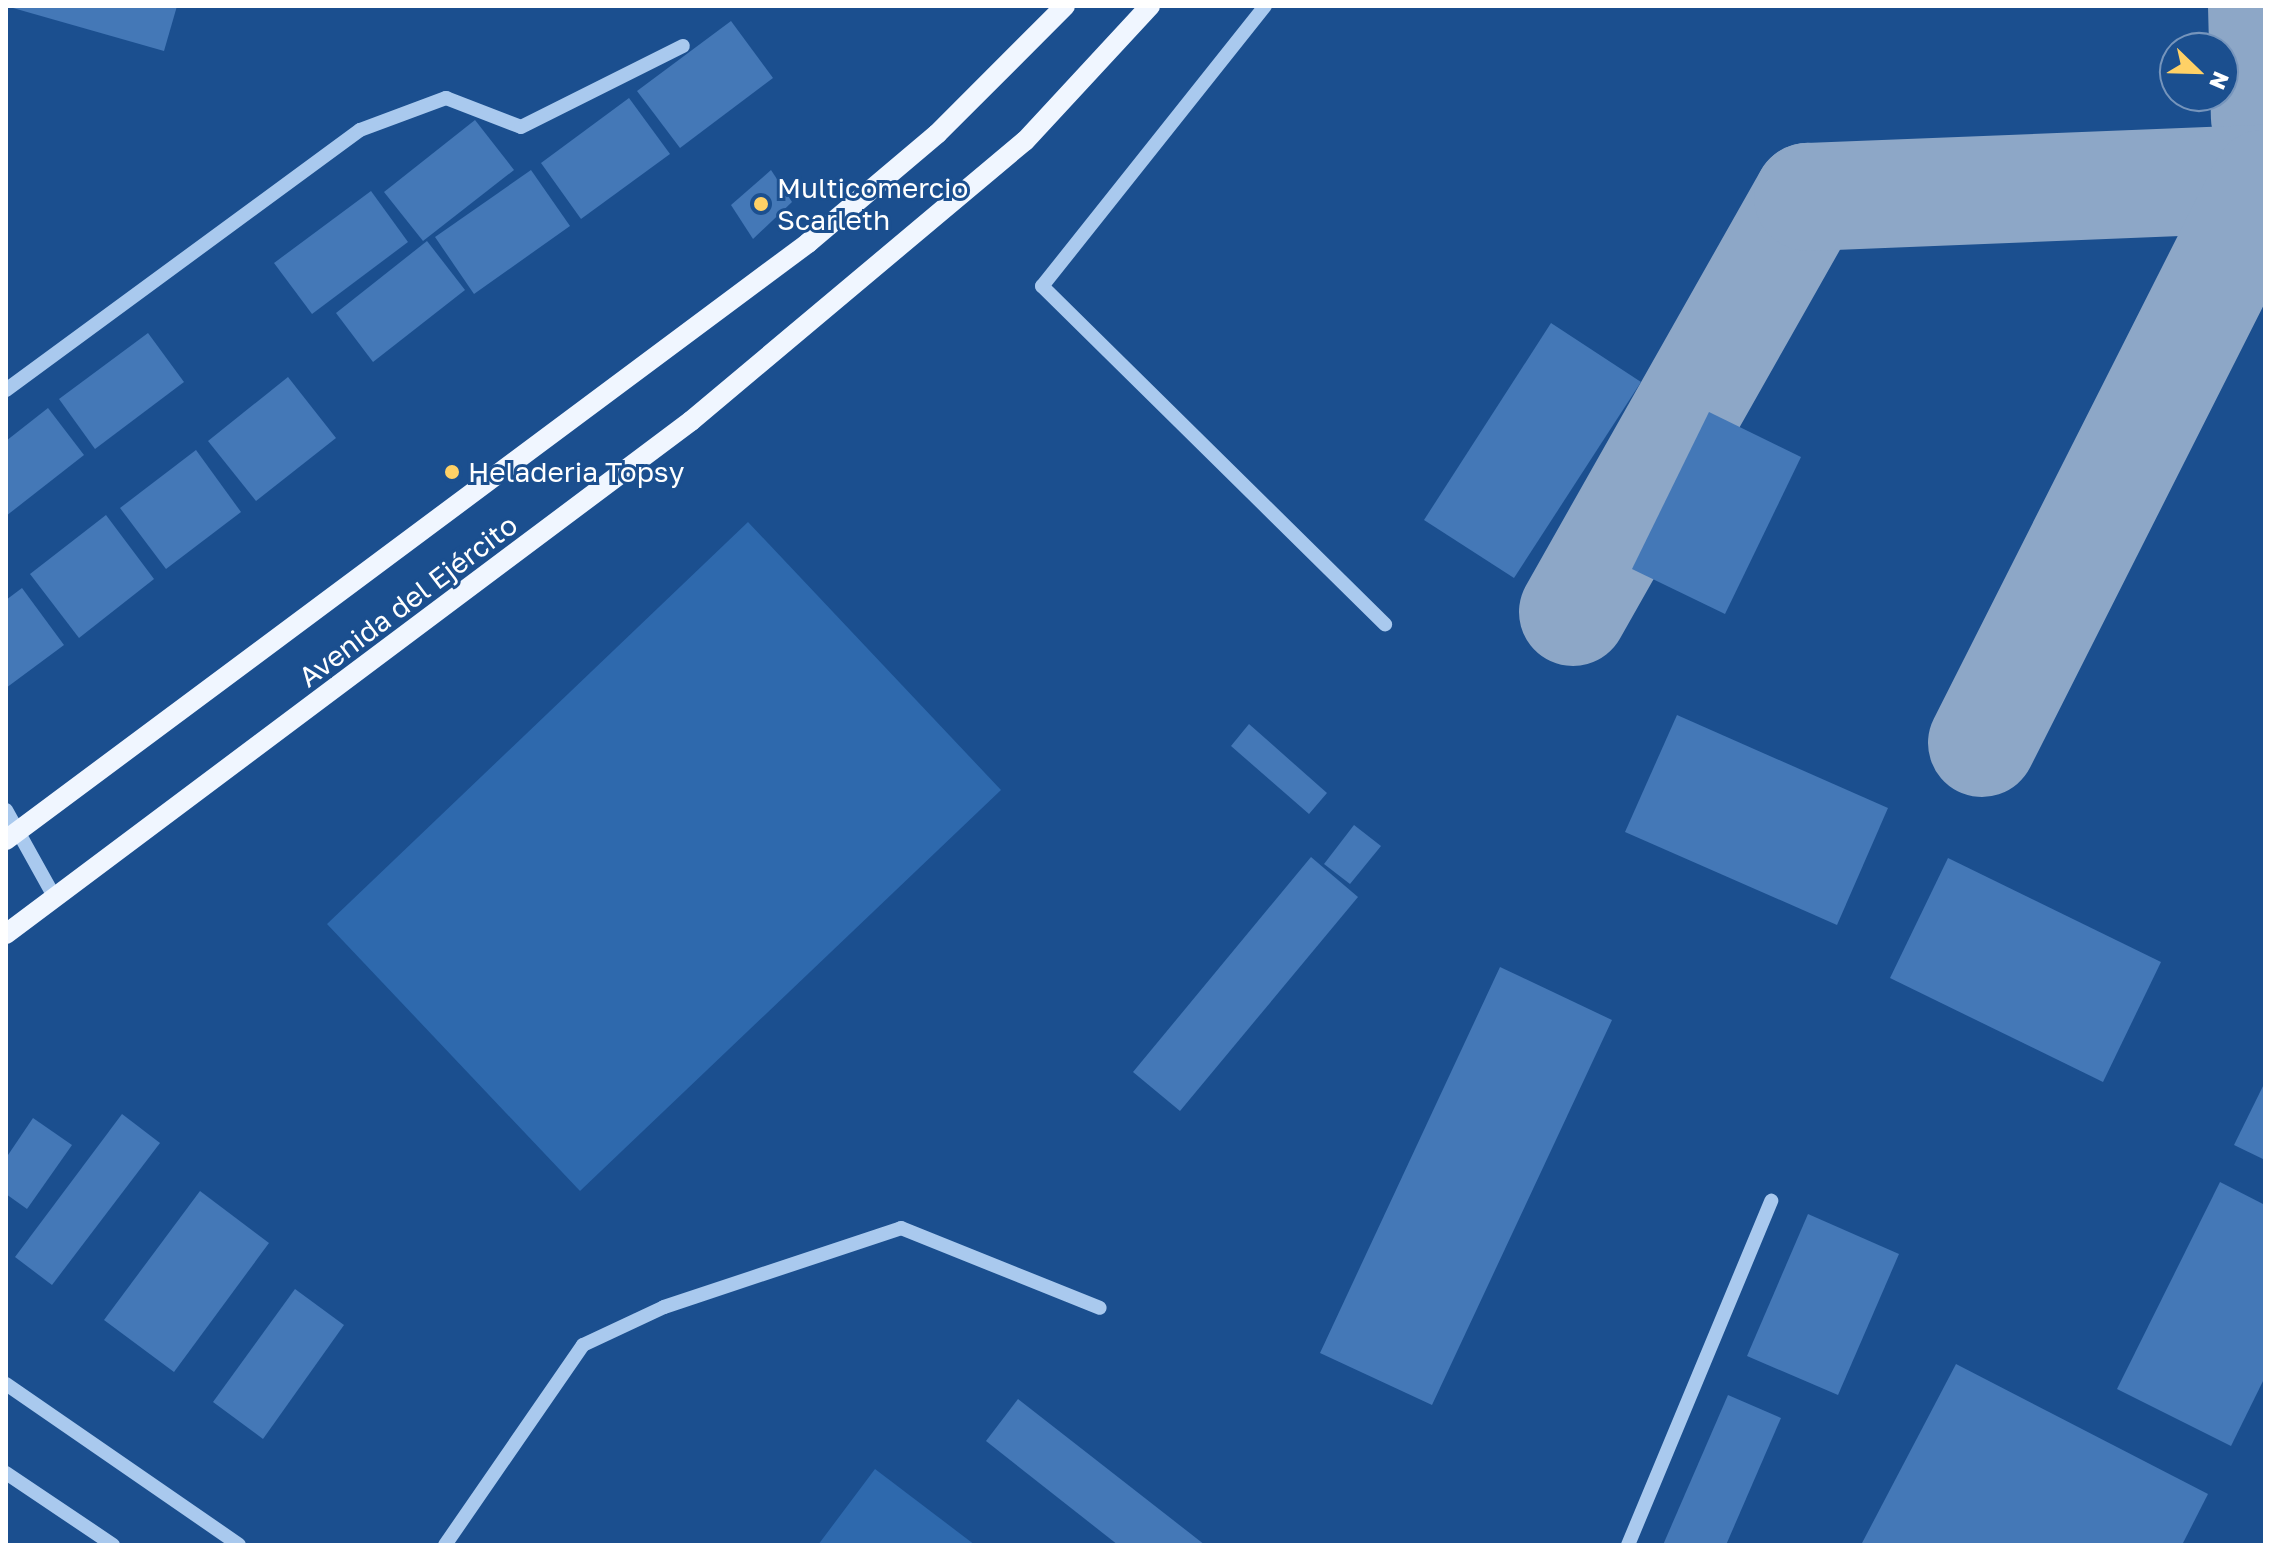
<!DOCTYPE html>
<html>
<head>
<meta charset="utf-8">
<style>
  body { margin:0 }
  #map { position:relative; width:2271px; height:1551px; overflow:hidden; background:#1b4f8f; font-family:"Golos Text",sans-serif }
  div>[style] { position:absolute }
  .green>* { inset:0; background:#2e69ad }
  .taxiway>* { height:108px; margin:-54px; padding:0 54px; transform-origin:54px; border-radius:54px; background:#8da7c7 }
  .building>* { inset:0; background:#4478b7 }
  .minor>* { height:14px; margin:-7px; padding:0 7px; transform-origin:7px; border-radius:7px; background:#a9c9ee }
  .major>* { height:20px; margin:-10px; padding:0 10px; transform-origin:10px; border-radius:10px; background:#f0f6ff }
  .dots>* { width:22px; height:22px; translate:-50% -50%; box-sizing:border-box; border:4px solid #1b4f8f; border-radius:50% }
  span { translate:-50% -50%; white-space:nowrap; text-align:center; line-height:1.15; -webkit-text-stroke:6px #1b4f8f; paint-order:stroke }
  .poi-label { font-size:28px; color:#fff }
  .left { translate:0 -50%; text-align:left }
  .street-label { font-size:28px; color:#fff }
  .frame { position:absolute; inset:0; border:8px solid #fff; pointer-events:none }
  .north { position:absolute; left:2159px; top:32px; width:80px; height:80px; box-sizing:border-box; background:#1b4f8f; border:2px solid #7695bc; border-radius:50%; rotate:113deg; font-size:22px; font-weight:700; line-height:32px; text-align:center; color:#fff }
  .north::after { content:''; display:block; margin:auto; width:28px; height:36px; background:#ffd166; clip-path:polygon(50% 0,100% 100%,50% 72%,0 100%) }
</style>
</head>
<body>
<div id="map">
  <div class="green">
    <i style="clip-path:polygon(748px 522px,1001px 790px,580px 1191px,327px 924px)"></i>
    <i style="clip-path:polygon(875px 1469px,975px 1545px,818px 1545px)"></i>
  </div>
  <div class="taxiway">
    <i style="left:2262px;top:6px;width:111px;rotate:88.5deg"></i>
    <i style="left:1573px;top:612px;width:477px;rotate:-60.5deg"></i>
    <i style="left:1808px;top:197px;width:457px;rotate:-2.3deg"></i>
    <i style="left:1982px;top:743px;width:627px;rotate:-63.19deg"></i>
  </div>
  <div class="building">
    <i style="clip-path:polygon(6px 6px,177px 6px,164px 51px)"></i>
    <i style="clip-path:polygon(731px 21px,773px 78px,680px 148px,637px 91px)"></i>
    <i style="clip-path:polygon(629px 98px,670px 154px,581px 219px,541px 163px)"></i>
    <i style="clip-path:polygon(475px 120px,514px 170px,423px 241px,384px 192px)"></i>
    <i style="clip-path:polygon(531px 170px,570px 226px,474px 294px,435px 237px)"></i>
    <i style="clip-path:polygon(771px 170px,792px 202px,753px 239px,731px 205px)"></i>
    <i style="clip-path:polygon(371px 191px,408px 242px,312px 314px,274px 263px)"></i>
    <i style="clip-path:polygon(427px 241px,465px 290px,373px 362px,336px 313px)"></i>
    <i style="clip-path:polygon(1551px 323px,1641px 382px,1514px 578px,1424px 520px)"></i>
    <i style="clip-path:polygon(148px 333px,184px 382px,95px 449px,59px 399px)"></i>
    <i style="clip-path:polygon(288px 377px,336px 438px,256px 501px,208px 441px)"></i>
    <i style="clip-path:polygon(48px 408px,84px 455px,6px 516px,6px 441px)"></i>
    <i style="clip-path:polygon(1709px 412px,1801px 457px,1725px 614px,1632px 569px)"></i>
    <i style="clip-path:polygon(196px 450px,241px 512px,166px 569px,120px 508px)"></i>
    <i style="clip-path:polygon(106px 515px,154px 579px,79px 638px,30px 574px)"></i>
    <i style="clip-path:polygon(22px 588px,64px 645px,6px 688px,6px 600px)"></i>
    <i style="clip-path:polygon(1677px 715px,1888px 808px,1837px 925px,1625px 832px)"></i>
    <i style="clip-path:polygon(1249px 724px,1327px 793px,1309px 814px,1231px 746px)"></i>
    <i style="clip-path:polygon(1354px 825px,1381px 846px,1350px 884px,1324px 864px)"></i>
    <i style="clip-path:polygon(1311px 857px,1358px 897px,1180px 1111px,1133px 1072px)"></i>
    <i style="clip-path:polygon(1948px 858px,2161px 962px,2103px 1082px,1890px 978px)"></i>
    <i style="clip-path:polygon(1500px 967px,1612px 1020px,1432px 1405px,1320px 1353px)"></i>
    <i style="clip-path:polygon(2265px 1082px,2265px 1160px,2234px 1145px)"></i>
    <i style="clip-path:polygon(122px 1114px,160px 1143px,52px 1285px,15px 1257px)"></i>
    <i style="clip-path:polygon(33px 1118px,72px 1145px,27px 1209px,6px 1194px,6px 1158px)"></i>
    <i style="clip-path:polygon(2220px 1182px,2265px 1205px,2265px 1377px,2231px 1446px,2117px 1389px)"></i>
    <i style="clip-path:polygon(200px 1191px,269px 1243px,174px 1372px,104px 1320px)"></i>
    <i style="clip-path:polygon(1808px 1214px,1899px 1254px,1838px 1395px,1747px 1356px)"></i>
    <i style="clip-path:polygon(295px 1289px,344px 1325px,263px 1439px,213px 1402px)"></i>
    <i style="clip-path:polygon(1956px 1364px,2208px 1494px,2182px 1545px,1861px 1545px)"></i>
    <i style="clip-path:polygon(1728px 1395px,1781px 1418px,1726px 1545px,1663px 1545px)"></i>
    <i style="clip-path:polygon(1018px 1399px,1205px 1545px,1118px 1545px,986px 1441px)"></i>
  </div>
  <div class="minor">
    <i style="left:1265px;top:6px;width:358px;rotate:128.5deg"></i>
    <i style="left:1042px;top:286px;width:482px;rotate:44.6deg"></i>
    <i style="left:6px;top:390px;width:439px;rotate:-36.3deg"></i>
    <i style="left:360px;top:130px;width:92px;rotate:-20.4deg"></i>
    <i style="left:446px;top:98px;width:80px;rotate:21.1deg"></i>
    <i style="left:521px;top:127px;width:181px;rotate:-26.6deg"></i>
    <i style="left:6px;top:810px;width:101px;rotate:60.9deg"></i>
    <i style="left:6px;top:1384px;width:283px;rotate:34.6deg"></i>
    <i style="left:6px;top:1473px;width:129px;rotate:33.9deg"></i>
    <i style="left:445px;top:1545px;width:243px;rotate:-55.4deg"></i>
    <i style="left:583px;top:1345px;width:89px;rotate:-25.1deg"></i>
    <i style="left:664px;top:1307px;width:250px;rotate:-18.4deg"></i>
    <i style="left:901px;top:1228px;width:214px;rotate:21.9deg"></i>
    <i style="left:1628px;top:1545px;width:373px;rotate:-67.4deg"></i>
  </div>
  <div class="major">
    <i style="left:6px;top:840px;width:1000px;rotate:-36.66deg"></i>
    <i style="left:808px;top:243px;width:169px;rotate:-40.2deg"></i>
    <i style="left:937px;top:134px;width:181px;rotate:-45deg"></i>
    <i style="left:6px;top:934px;width:856px;rotate:-36.83deg"></i>
    <i style="left:691px;top:421px;width:436px;rotate:-40deg"></i>
    <i style="left:1025px;top:141px;width:184px;rotate:-47.2deg"></i>
  </div>
  <div class="dots">
    <i style="left:761px;top:204px;background:#ffd166"></i>
    <i style="left:452px;top:472px;background:#ffd166"></i>
  </div>
  <div class="poi-label">
    <span class="left" style="left:777px;top:204px">Multicomercio<br>Scarleth</span>
    <span class="left" style="left:468px;top:472px">Heladeria Topsy</span>
  </div>
  <div class="street-label">
    <span style="left:408px;top:601px;rotate:-37deg">Avenida del Ejército</span>
  </div>
  <div class="frame"></div>
  <div class="north">N</div>
</div>
</body>
</html>
